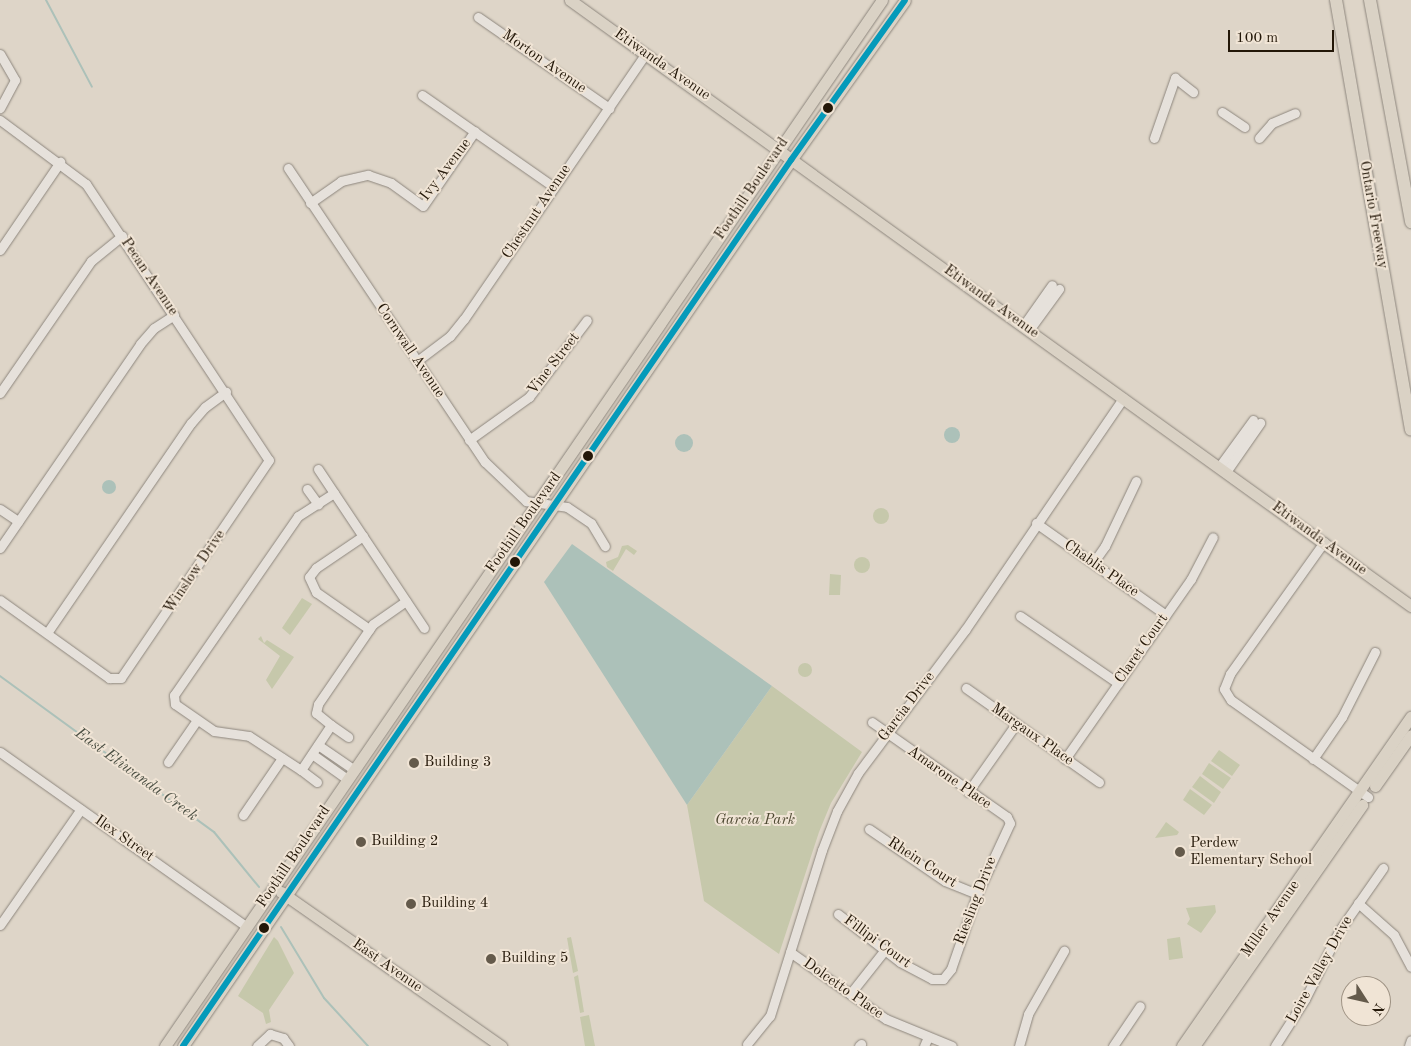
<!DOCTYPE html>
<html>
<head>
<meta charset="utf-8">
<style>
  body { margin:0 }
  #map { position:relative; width:1411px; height:1046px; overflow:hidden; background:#ded5c8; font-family:"Old Standard TT",serif }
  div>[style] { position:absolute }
  .green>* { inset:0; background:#c6c8ab }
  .round { border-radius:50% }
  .water>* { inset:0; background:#acc1b9 }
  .stream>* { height:2px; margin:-1px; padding:0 1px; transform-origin:1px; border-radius:1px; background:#acc1b9 }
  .roads { filter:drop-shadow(0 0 1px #8d867d) drop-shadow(0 0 1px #8d867d) }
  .minor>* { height:9px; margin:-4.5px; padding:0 4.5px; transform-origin:4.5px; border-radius:4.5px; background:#e6e1db }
  .major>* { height:11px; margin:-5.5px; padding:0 5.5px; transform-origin:5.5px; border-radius:5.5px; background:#dad2c5 }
  .highway>* { height:12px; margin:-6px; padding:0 6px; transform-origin:6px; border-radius:6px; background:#dad2c5 }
  .bus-1>* { height:6px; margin:-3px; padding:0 3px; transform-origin:3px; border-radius:3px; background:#049aba }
  .dots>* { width:14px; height:14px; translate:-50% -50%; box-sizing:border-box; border:2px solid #f0e4d5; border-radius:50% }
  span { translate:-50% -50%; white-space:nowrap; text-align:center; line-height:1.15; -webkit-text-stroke:4px #f0e4d5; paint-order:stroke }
  .street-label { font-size:15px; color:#231708 }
  .poi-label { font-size:15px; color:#231708 }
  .left { translate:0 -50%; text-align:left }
  .park-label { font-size:15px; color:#4e4932; font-style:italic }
  .water-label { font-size:16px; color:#4c5044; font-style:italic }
  .north { position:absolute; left:1341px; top:976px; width:50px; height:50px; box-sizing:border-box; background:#f0e4d5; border:1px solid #9e9283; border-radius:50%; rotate:125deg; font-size:14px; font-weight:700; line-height:20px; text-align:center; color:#231708 }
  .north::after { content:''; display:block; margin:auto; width:18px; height:22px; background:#645a4b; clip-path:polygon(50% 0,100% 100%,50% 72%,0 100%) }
  .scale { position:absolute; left:1228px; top:30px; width:106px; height:22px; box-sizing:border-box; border:2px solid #231708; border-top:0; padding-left:6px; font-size:15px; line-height:18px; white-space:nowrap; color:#231708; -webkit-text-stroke:4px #f0e4d5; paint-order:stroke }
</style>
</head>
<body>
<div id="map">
  <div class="green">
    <i class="round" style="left:873px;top:508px;width:16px;height:16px"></i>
    <i style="clip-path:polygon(628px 545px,637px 551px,634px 555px,626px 549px,613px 571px,607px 567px,606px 562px,618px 557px,622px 546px)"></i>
    <i class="round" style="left:854px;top:557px;width:16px;height:16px"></i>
    <i style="clip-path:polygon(830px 574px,841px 575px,840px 595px,829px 595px)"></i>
    <i style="clip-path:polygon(302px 598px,312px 604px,290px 635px,282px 628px)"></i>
    <i style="clip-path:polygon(261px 636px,264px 643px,267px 640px,294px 657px,272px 689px,266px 680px,280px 656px,258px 639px)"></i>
    <i class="round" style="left:798px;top:663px;width:14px;height:14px"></i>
    <i style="clip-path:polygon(772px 686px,862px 752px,831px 803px,819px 832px,779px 954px,704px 901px,687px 805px)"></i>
    <i style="clip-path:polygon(1219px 750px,1240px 765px,1232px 776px,1211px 761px)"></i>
    <i style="clip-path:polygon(1209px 763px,1231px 778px,1223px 789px,1202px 774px)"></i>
    <i style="clip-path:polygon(1200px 776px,1221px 792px,1214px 803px,1192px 787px)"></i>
    <i style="clip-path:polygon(1190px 789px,1212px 805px,1204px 815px,1183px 800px)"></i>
    <i style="clip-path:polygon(1166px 822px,1179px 832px,1177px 835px,1155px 838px)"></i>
    <i style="clip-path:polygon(1215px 905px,1216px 912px,1201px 933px,1187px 924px,1190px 919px,1186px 908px)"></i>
    <i style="clip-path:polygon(274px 937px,278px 941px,294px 973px,269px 1010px,271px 1022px,266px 1024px,263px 1013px,238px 996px)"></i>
    <i style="clip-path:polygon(571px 937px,578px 971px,573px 973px,567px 938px)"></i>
    <i style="clip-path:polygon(1180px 937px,1183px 958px,1169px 960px,1167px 939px)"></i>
    <i style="clip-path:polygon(578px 975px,584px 1012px,580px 1013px,574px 977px)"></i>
    <i style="clip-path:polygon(589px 1015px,595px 1046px,585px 1046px,580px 1017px)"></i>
  </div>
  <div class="water">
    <i class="round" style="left:944px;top:427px;width:16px;height:16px"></i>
    <i class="round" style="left:675px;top:434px;width:18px;height:18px"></i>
    <i class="round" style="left:102px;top:480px;width:14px;height:14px"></i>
    <i style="clip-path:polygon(572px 544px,772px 686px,687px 805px,544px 582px)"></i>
  </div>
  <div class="stream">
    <i style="left:46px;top:0;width:98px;rotate:62.1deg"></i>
    <i style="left:0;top:676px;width:265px;rotate:36.1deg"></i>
    <i style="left:214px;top:832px;width:71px;rotate:50.7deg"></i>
    <i style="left:281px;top:927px;width:83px;rotate:58.8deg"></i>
    <i style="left:324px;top:998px;width:65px;rotate:47.5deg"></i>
  </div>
  <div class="roads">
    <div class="minor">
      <i style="left:478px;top:17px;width:160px;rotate:34.8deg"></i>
      <i style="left:0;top:54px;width:30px;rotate:60deg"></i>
      <i style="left:15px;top:80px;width:32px;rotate:118deg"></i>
      <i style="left:422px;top:95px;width:161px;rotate:34.9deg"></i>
      <i style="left:1222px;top:112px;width:27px;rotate:34deg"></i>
      <i style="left:0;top:120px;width:107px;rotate:36.7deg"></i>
      <i style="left:86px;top:184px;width:331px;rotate:56.5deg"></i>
      <i style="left:269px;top:460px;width:263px;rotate:124.2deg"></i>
      <i style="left:121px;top:678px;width:12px;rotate:180deg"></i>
      <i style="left:109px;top:678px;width:134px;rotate:-144.4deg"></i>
      <i style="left:1154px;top:138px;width:64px;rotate:-70.7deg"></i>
      <i style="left:1175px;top:78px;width:23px;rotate:38deg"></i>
      <i style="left:1259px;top:138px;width:20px;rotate:-49deg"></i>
      <i style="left:1272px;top:123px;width:25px;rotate:-23deg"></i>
      <i style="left:288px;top:168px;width:354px;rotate:56.2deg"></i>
      <i style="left:485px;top:462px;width:57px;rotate:43.6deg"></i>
      <i style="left:526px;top:501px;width:41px;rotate:8.3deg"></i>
      <i style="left:567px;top:507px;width:29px;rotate:34deg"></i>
      <i style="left:591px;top:523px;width:27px;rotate:59deg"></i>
      <i style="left:310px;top:203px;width:38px;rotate:-35deg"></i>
      <i style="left:341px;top:181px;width:28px;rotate:-13deg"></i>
      <i style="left:368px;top:175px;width:24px;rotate:19deg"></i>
      <i style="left:391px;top:183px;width:39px;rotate:36deg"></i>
      <i style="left:423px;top:206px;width:91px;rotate:-55.3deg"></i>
      <i style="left:0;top:250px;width:107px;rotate:-55.7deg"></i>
      <i style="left:1023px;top:326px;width:50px;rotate:-54.7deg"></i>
      <i style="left:1029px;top:330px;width:51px;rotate:-53.8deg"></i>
      <i style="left:417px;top:361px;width:41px;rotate:-37.1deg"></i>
      <i style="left:450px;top:336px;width:22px;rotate:-51deg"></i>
      <i style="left:464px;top:319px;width:322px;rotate:-55.6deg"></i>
      <i style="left:0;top:393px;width:160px;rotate:-55.4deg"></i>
      <i style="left:91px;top:261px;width:40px;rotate:-39deg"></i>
      <i style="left:469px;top:440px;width:74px;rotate:-35.6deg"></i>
      <i style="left:529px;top:397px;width:96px;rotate:-53deg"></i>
      <i style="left:1219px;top:467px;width:58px;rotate:-54.1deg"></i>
      <i style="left:318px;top:469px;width:191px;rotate:56.3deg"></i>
      <i style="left:1226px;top:472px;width:60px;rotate:-55.2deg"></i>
      <i style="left:307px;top:489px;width:19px;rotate:54deg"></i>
      <i style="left:334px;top:493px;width:43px;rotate:147.4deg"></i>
      <i style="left:298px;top:516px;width:218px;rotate:124.7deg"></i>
      <i style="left:174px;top:695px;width:9px;rotate:84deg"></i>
      <i style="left:175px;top:704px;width:47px;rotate:34.7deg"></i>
      <i style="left:214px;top:731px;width:35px;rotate:8deg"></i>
      <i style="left:249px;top:736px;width:62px;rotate:33.2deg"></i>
      <i style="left:301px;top:770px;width:54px;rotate:-56.3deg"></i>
      <i style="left:331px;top:725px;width:19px;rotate:-141deg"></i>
      <i style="left:316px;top:713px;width:9px;rotate:-77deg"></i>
      <i style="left:318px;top:704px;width:97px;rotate:-55.5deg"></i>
      <i style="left:373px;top:624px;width:40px;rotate:-34.9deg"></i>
      <i style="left:0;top:509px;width:22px;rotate:34deg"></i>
      <i style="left:1036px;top:523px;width:159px;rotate:35.3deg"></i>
      <i style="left:363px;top:536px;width:57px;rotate:145.8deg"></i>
      <i style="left:316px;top:568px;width:11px;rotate:128deg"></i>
      <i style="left:309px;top:577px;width:17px;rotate:65deg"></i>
      <i style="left:316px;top:592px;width:65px;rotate:34.9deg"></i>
      <i style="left:1324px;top:542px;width:162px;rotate:125.5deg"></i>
      <i style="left:1230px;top:674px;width:16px;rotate:112deg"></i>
      <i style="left:1224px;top:689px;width:13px;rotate:58deg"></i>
      <i style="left:1231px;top:700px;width:168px;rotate:35.3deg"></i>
      <i style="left:0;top:548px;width:247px;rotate:-55.5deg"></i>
      <i style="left:140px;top:344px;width:21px;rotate:-49deg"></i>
      <i style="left:154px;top:328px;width:24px;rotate:-33deg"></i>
      <i style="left:1093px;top:563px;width:21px;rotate:-55deg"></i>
      <i style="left:1105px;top:546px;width:72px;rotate:-64.5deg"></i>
      <i style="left:1020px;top:616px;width:119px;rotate:34.4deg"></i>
      <i style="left:47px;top:633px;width:255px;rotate:-55.6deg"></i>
      <i style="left:191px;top:423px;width:21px;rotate:-49deg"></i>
      <i style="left:205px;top:407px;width:26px;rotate:-36deg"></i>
      <i style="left:966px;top:688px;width:163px;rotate:35.3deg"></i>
      <i style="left:331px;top:725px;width:21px;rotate:35deg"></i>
      <i style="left:318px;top:745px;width:42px;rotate:34.4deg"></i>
      <i style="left:0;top:752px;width:303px;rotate:35.3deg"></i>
      <i style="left:312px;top:754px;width:43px;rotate:35.5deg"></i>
      <i style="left:1065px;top:759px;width:220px;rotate:-55deg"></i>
      <i style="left:1191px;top:579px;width:47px;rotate:-62.4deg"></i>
      <i style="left:1313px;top:759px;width:51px;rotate:-55.4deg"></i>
      <i style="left:1342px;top:717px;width:73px;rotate:-63.1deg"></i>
      <i style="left:168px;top:762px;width:51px;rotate:-55.4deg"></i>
      <i style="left:301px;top:770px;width:20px;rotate:37deg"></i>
      <i style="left:968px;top:792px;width:83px;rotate:-54.8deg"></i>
      <i style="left:243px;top:815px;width:69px;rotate:-55.6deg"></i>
      <i style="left:869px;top:829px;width:92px;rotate:34.4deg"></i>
      <i style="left:945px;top:881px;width:35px;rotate:22deg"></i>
      <i style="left:1358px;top:903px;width:48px;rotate:41.6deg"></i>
      <i style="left:1394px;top:935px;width:36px;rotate:62deg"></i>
      <i style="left:838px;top:914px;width:78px;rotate:37.7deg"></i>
      <i style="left:900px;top:962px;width:36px;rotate:28deg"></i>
      <i style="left:932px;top:979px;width:11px"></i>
      <i style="left:943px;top:979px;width:13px;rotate:-51deg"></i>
      <i style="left:951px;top:969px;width:79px;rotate:-70.9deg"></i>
      <i style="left:977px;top:894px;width:78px;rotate:-65.1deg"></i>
      <i style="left:1010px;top:823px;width:7px;rotate:-117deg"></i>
      <i style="left:1007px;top:817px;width:165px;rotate:-144.9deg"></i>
      <i style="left:0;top:925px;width:141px;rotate:-55.1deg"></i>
      <i style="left:790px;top:952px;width:117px;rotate:34.9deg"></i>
      <i style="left:886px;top:1019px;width:71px;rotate:22.2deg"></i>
      <i style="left:850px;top:994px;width:55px;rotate:-51.7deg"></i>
      <i style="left:747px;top:1044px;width:36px;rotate:-51deg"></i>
      <i style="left:770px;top:1016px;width:174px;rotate:-72.6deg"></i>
      <i style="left:822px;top:850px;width:42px;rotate:-69deg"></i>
      <i style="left:837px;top:811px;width:43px;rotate:-61.1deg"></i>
      <i style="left:858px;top:773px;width:179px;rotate:-53.2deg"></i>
      <i style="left:965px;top:630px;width:281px;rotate:-55.7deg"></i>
      <i style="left:257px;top:1046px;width:18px;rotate:-43deg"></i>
      <i style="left:270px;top:1034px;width:14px;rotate:17deg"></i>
      <i style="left:283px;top:1038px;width:10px;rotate:53deg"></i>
      <i style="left:859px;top:1046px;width:3px;rotate:-45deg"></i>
      <i style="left:924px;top:1046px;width:10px;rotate:-66deg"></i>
      <i style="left:1019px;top:1046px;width:33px;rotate:-74deg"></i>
      <i style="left:1028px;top:1014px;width:73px;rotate:-60.3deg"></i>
      <i style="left:1113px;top:1046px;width:48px;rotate:-56deg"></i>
      <i style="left:1275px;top:1046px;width:56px;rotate:-57.4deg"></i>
      <i style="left:1305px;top:999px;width:76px;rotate:-63.4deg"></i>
      <i style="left:1339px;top:931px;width:77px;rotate:-55.1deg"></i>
      <i style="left:1409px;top:1046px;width:6px;rotate:-72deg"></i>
    </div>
    <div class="major">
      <i style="left:570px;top:0;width:1037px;rotate:35.78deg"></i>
      <i style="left:1375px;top:786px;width:62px;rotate:-54.8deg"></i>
      <i style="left:281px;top:892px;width:269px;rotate:35deg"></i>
      <i style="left:165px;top:1046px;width:1268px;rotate:-55.57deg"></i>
      <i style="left:183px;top:1046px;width:1075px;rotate:-55.54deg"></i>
      <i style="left:791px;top:160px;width:196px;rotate:-54.5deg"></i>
      <i style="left:1182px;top:1046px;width:401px;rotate:-55.2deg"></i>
      <i style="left:1194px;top:1046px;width:294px;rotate:-55.1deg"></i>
    </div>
    <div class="highway">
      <i style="left:1336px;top:0;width:436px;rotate:80.1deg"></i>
      <i style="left:1370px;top:0;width:226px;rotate:79.5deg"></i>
    </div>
  </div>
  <div class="bus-1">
    <i style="left:183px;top:1046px;width:1075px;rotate:-55.54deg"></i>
    <i style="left:791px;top:160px;width:196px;rotate:-54.5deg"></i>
  </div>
  <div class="dots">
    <i style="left:828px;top:108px;background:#231708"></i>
    <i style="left:588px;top:456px;background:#231708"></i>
    <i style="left:515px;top:562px;background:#231708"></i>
    <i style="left:414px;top:763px;background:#645a4b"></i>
    <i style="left:361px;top:842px;background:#645a4b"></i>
    <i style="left:1180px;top:852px;background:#645a4b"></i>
    <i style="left:411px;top:904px;background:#645a4b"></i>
    <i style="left:264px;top:928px;background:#231708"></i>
    <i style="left:491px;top:959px;background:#645a4b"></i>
  </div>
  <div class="street-label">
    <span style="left:544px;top:62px;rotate:35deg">Morton Avenue</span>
    <span style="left:662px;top:65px;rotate:35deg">Etiwanda Avenue</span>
    <span style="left:446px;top:170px;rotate:-53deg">Ivy Avenue</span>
    <span style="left:752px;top:189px;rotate:-56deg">Foothill Boulevard</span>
    <span style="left:537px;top:212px;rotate:-56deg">Chestnut Avenue</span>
    <span style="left:1373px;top:215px;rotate:80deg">Ontario Freeway</span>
    <span style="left:149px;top:277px;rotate:56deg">Pecan Avenue</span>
    <span style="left:991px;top:302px;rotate:36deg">Etiwanda Avenue</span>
    <span style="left:410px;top:351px;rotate:56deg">Cornwall Avenue</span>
    <span style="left:554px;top:364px;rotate:-52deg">Vine Street</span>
    <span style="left:524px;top:523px;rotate:-55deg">Foothill Boulevard</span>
    <span style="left:1319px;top:539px;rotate:36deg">Etiwanda Avenue</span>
    <span style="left:1101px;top:569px;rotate:35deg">Chablis Place</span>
    <span style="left:195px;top:572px;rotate:-56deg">Winslow Drive</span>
    <span style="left:1142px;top:649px;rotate:-55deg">Claret Court</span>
    <span style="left:907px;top:707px;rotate:-53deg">Garcia Drive</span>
    <span style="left:1032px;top:735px;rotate:35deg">Margaux Place</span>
    <span style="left:949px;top:778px;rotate:35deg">Amarone Place</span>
    <span style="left:124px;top:839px;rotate:35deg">Ilex Street</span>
    <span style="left:294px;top:857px;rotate:-56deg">Foothill Boulevard</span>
    <span style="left:922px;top:863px;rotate:33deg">Rhein Court</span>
    <span style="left:976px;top:901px;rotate:-69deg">Riesling Drive</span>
    <span style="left:1271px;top:919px;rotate:-55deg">Miller Avenue</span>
    <span style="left:877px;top:942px;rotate:36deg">Fillipi Court</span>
    <span style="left:387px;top:966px;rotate:35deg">East Avenue</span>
    <span style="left:1320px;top:970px;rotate:-61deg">Loire Valley Drive</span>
    <span style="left:843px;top:989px;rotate:35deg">Dolcetto Place</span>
  </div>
  <div class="poi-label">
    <span class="left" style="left:424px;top:763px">Building 3</span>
    <span class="left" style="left:371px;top:842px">Building 2</span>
    <span class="left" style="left:1190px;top:852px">Perdew<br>Elementary School</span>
    <span class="left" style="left:421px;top:904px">Building 4</span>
    <span class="left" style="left:501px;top:959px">Building 5</span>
  </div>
  <div class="park-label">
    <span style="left:755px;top:821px">Garcia Park</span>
  </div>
  <div class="water-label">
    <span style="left:136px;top:775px;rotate:36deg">East Etiwanda Creek</span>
  </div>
  <div class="north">N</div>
  <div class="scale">100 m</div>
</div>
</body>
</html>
